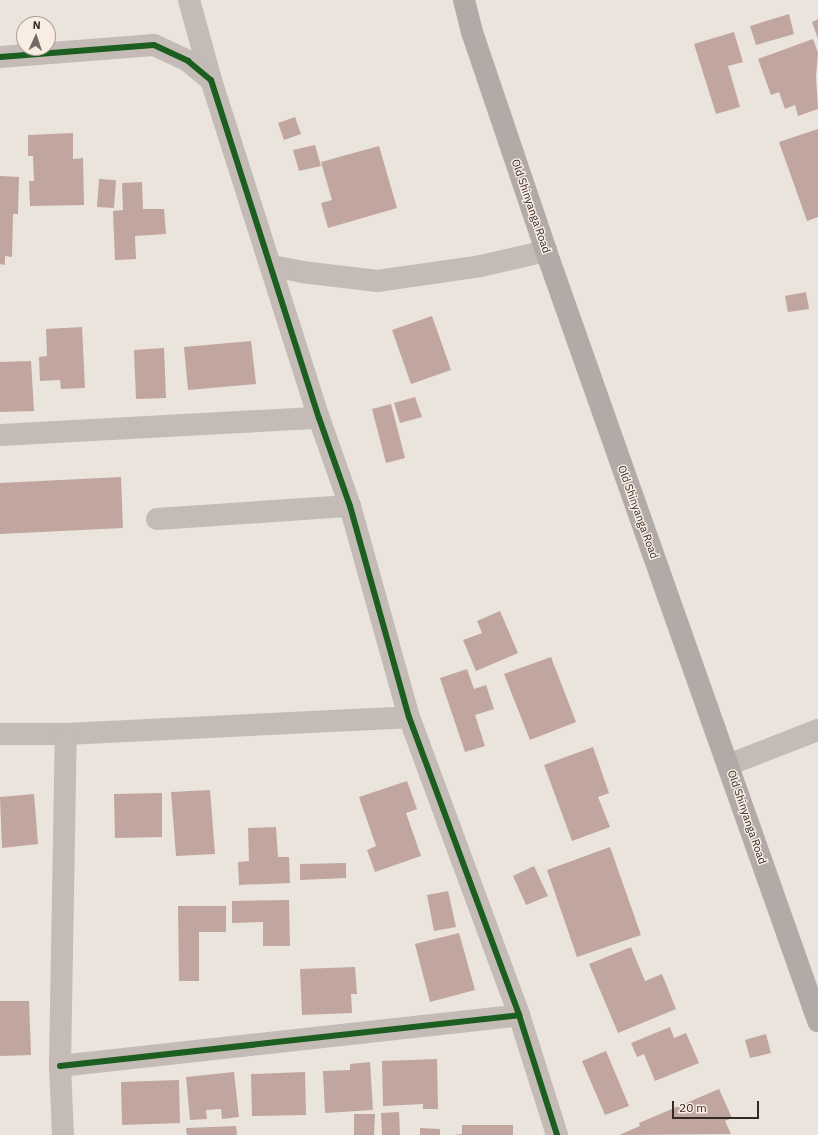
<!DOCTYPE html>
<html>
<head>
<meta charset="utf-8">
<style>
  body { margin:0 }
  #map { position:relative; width:818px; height:1135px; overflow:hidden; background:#ebe4dd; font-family:"IBM Plex Sans",sans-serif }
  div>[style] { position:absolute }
  .building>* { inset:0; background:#c0a69e }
  .minor>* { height:22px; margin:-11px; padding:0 11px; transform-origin:11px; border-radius:11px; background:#c4bbb6 }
  .major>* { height:22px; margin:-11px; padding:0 11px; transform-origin:11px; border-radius:11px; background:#b2aaa6 }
  .cycleway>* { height:6px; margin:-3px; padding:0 3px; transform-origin:3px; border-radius:3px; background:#1b5e20 }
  span { translate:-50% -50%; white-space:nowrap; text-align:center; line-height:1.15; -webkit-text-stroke:3px #f9ede3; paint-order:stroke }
  .street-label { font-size:11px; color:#342925 }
  .north { position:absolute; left:16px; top:16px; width:40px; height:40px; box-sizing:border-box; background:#f9ede3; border:1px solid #aa9f97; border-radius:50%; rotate:3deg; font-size:11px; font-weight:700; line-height:16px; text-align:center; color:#342925 }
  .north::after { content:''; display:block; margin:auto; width:14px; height:18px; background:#746a65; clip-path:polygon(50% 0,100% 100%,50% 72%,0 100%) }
  .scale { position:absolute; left:672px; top:1101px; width:87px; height:18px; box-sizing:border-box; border:2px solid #342925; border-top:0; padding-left:5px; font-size:12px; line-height:14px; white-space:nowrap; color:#342925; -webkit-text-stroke:3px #f9ede3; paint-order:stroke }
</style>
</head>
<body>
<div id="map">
  <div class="building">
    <i style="clip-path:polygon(789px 14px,794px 34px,756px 45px,750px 26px)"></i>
    <i style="clip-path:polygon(818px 19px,818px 39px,812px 22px)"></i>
    <i style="clip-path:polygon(734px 32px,743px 62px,728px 66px,740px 107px,716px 114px,694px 44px)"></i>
    <i style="clip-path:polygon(813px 39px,818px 53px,816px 76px,818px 109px,798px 116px,795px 105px,785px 109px,779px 92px,771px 95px,758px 59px)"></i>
    <i style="clip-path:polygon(295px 117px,301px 134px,284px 140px,278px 123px)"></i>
    <i style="clip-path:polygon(818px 129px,818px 217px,807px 221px,779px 142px)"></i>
    <i style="clip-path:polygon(73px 133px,73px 159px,83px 158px,84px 205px,30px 206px,29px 181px,34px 181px,33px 156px,28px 156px,28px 135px)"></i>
    <i style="clip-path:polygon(315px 145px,321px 166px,299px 171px,293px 150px)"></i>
    <i style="clip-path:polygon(379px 146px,397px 208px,328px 228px,321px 203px,332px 200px,321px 162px)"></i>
    <i style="clip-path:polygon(0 176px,19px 177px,18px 214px,13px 214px,12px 257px,5px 256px,5px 265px,0 264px)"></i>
    <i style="clip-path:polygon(99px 179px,116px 180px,114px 208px,97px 207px)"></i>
    <i style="clip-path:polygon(142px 182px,143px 209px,164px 209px,166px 234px,135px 236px,136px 259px,115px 260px,113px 211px,123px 210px,122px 183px)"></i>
    <i style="clip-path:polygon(806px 292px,809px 309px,788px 312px,785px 296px)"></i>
    <i style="clip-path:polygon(432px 316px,451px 370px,411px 384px,392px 330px)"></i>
    <i style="clip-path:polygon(82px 327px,85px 388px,61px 389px,60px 380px,40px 381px,39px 357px,47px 356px,46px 329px)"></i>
    <i style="clip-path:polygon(251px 341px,256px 384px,188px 390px,184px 347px)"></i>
    <i style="clip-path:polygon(164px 348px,166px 398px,136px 399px,134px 350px)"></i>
    <i style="clip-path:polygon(31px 361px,34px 411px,0 412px,0 362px)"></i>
    <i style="clip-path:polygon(415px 397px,422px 417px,400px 423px,394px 403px)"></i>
    <i style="clip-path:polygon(391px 404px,405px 458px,386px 463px,372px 409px)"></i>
    <i style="clip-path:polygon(121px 477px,123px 528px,0 534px,0 483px)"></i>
    <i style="clip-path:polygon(500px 611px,518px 653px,476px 671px,463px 640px,482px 633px,477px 621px)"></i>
    <i style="clip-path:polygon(551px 657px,576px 722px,530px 740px,504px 674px)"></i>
    <i style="clip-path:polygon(467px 669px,474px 689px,486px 685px,494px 709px,475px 715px,485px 746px,465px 752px,440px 678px)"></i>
    <i style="clip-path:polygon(593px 747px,609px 793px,598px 797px,610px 827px,572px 841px,544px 765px)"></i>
    <i style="clip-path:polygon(407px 781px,417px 809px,406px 813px,421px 856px,375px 872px,367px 850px,376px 846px,359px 797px)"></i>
    <i style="clip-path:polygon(210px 790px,215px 854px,176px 856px,171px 792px)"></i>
    <i style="clip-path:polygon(162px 793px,162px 837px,115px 838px,114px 794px)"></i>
    <i style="clip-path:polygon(34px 794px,38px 844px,2px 848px,0 797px)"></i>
    <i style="clip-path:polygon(276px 827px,278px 857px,289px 857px,290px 883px,239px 885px,238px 862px,249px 861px,248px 828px)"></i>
    <i style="clip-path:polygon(610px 847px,641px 935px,577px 957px,547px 870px)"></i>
    <i style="clip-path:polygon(346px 863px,346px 878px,300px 880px,300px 864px)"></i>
    <i style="clip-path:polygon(534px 866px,548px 896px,526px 905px,513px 876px)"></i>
    <i style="clip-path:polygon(448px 891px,456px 927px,434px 931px,427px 895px)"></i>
    <i style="clip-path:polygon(289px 900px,290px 946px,263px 946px,263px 922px,232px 923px,232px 901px)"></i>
    <i style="clip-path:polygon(178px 906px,226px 906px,226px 932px,199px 932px,199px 981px,179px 981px)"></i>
    <i style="clip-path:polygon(459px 933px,475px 990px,430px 1002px,415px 944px)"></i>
    <i style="clip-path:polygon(631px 947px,645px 981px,662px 974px,676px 1009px,618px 1033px,589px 964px)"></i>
    <i style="clip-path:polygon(355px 967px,357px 994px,351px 994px,352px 1013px,302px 1015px,300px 969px)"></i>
    <i style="clip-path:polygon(0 1001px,29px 1001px,31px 1055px,0 1056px)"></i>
    <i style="clip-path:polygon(670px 1027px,674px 1038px,686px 1033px,699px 1063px,655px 1081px,644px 1054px,637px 1057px,631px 1043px)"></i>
    <i style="clip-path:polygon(766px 1034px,771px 1053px,750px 1058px,745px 1040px)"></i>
    <i style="clip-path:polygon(606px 1051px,629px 1106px,605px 1115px,582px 1061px)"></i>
    <i style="clip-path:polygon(437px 1059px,438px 1109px,423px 1109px,423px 1104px,383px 1106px,382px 1061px)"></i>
    <i style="clip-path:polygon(370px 1062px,373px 1110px,325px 1113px,323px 1071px,350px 1070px,350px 1064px)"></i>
    <i style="clip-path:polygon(234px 1072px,239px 1117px,222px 1119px,221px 1109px,206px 1110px,207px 1119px,190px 1120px,186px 1077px)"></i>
    <i style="clip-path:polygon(305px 1072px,306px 1115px,252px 1116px,251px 1074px)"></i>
    <i style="clip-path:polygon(179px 1080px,180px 1123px,122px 1125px,121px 1082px)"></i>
    <i style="clip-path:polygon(719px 1089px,732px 1118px,725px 1121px,731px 1134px,619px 1135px,640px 1126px,639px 1123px)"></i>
    <i style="clip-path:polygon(399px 1112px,400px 1135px,382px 1135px,381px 1113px)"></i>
    <i style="clip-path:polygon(354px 1114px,375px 1114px,374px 1135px,354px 1135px)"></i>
    <i style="clip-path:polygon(462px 1125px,513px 1125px,513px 1135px,453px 1135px,462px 1134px)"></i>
    <i style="clip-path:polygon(236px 1126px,237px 1135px,187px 1135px,186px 1128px)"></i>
    <i style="clip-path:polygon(420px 1128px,440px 1129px,440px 1135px,420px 1135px)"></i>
  </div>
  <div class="minor">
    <i style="left:189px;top:0;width:83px;rotate:74.6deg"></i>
    <i style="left:0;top:57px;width:154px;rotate:-4.5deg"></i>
    <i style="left:154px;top:45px;width:38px;rotate:25deg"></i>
    <i style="left:188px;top:61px;width:30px;rotate:40deg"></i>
    <i style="left:211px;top:80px;width:355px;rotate:72.3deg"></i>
    <i style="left:319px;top:418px;width:93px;rotate:70.6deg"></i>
    <i style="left:350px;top:506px;width:219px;rotate:74.4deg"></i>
    <i style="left:409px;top:717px;width:318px;rotate:69.7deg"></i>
    <i style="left:519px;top:1015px;width:126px;rotate:72.4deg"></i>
    <i style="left:272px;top:266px;width:31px;rotate:11deg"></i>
    <i style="left:302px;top:272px;width:76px;rotate:6.8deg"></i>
    <i style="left:377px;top:281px;width:105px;rotate:-8.2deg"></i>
    <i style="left:481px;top:266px;width:67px;rotate:-13deg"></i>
    <i style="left:0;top:435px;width:319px;rotate:-3.1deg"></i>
    <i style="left:157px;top:519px;width:193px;rotate:-3.9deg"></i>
    <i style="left:0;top:734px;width:66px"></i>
    <i style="left:66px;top:734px;width:343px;rotate:-2.8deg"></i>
    <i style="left:728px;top:765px;width:97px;rotate:-21.3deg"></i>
    <i style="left:60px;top:1066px;width:462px;rotate:-6.3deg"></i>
    <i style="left:63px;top:1135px;width:69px;rotate:-92.5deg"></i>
    <i style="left:60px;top:1066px;width:332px;rotate:-89deg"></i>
  </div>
  <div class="major">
    <i style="left:464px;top:0;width:33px;rotate:76deg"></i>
    <i style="left:472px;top:32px;width:231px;rotate:71.3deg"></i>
    <i style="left:546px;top:251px;width:817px;rotate:70.54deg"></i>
  </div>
  <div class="cycleway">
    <i style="left:0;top:57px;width:154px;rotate:-4.5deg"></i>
    <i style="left:154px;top:45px;width:38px;rotate:25deg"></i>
    <i style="left:188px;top:61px;width:30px;rotate:40deg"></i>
    <i style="left:211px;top:80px;width:355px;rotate:72.3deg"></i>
    <i style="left:319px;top:418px;width:93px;rotate:70.6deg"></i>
    <i style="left:350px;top:506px;width:219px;rotate:74.4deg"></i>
    <i style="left:409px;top:717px;width:318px;rotate:69.7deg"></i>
    <i style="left:519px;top:1015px;width:126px;rotate:72.4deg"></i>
    <i style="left:60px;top:1066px;width:462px;rotate:-6.3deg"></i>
  </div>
  <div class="street-label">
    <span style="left:531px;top:206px;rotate:71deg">Old Shinyanga Road</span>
    <span style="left:638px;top:512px;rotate:70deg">Old Shinyanga Road</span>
    <span style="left:747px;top:817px;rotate:71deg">Old Shinyanga Road</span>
  </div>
  <div class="north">N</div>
  <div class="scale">20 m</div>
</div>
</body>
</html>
